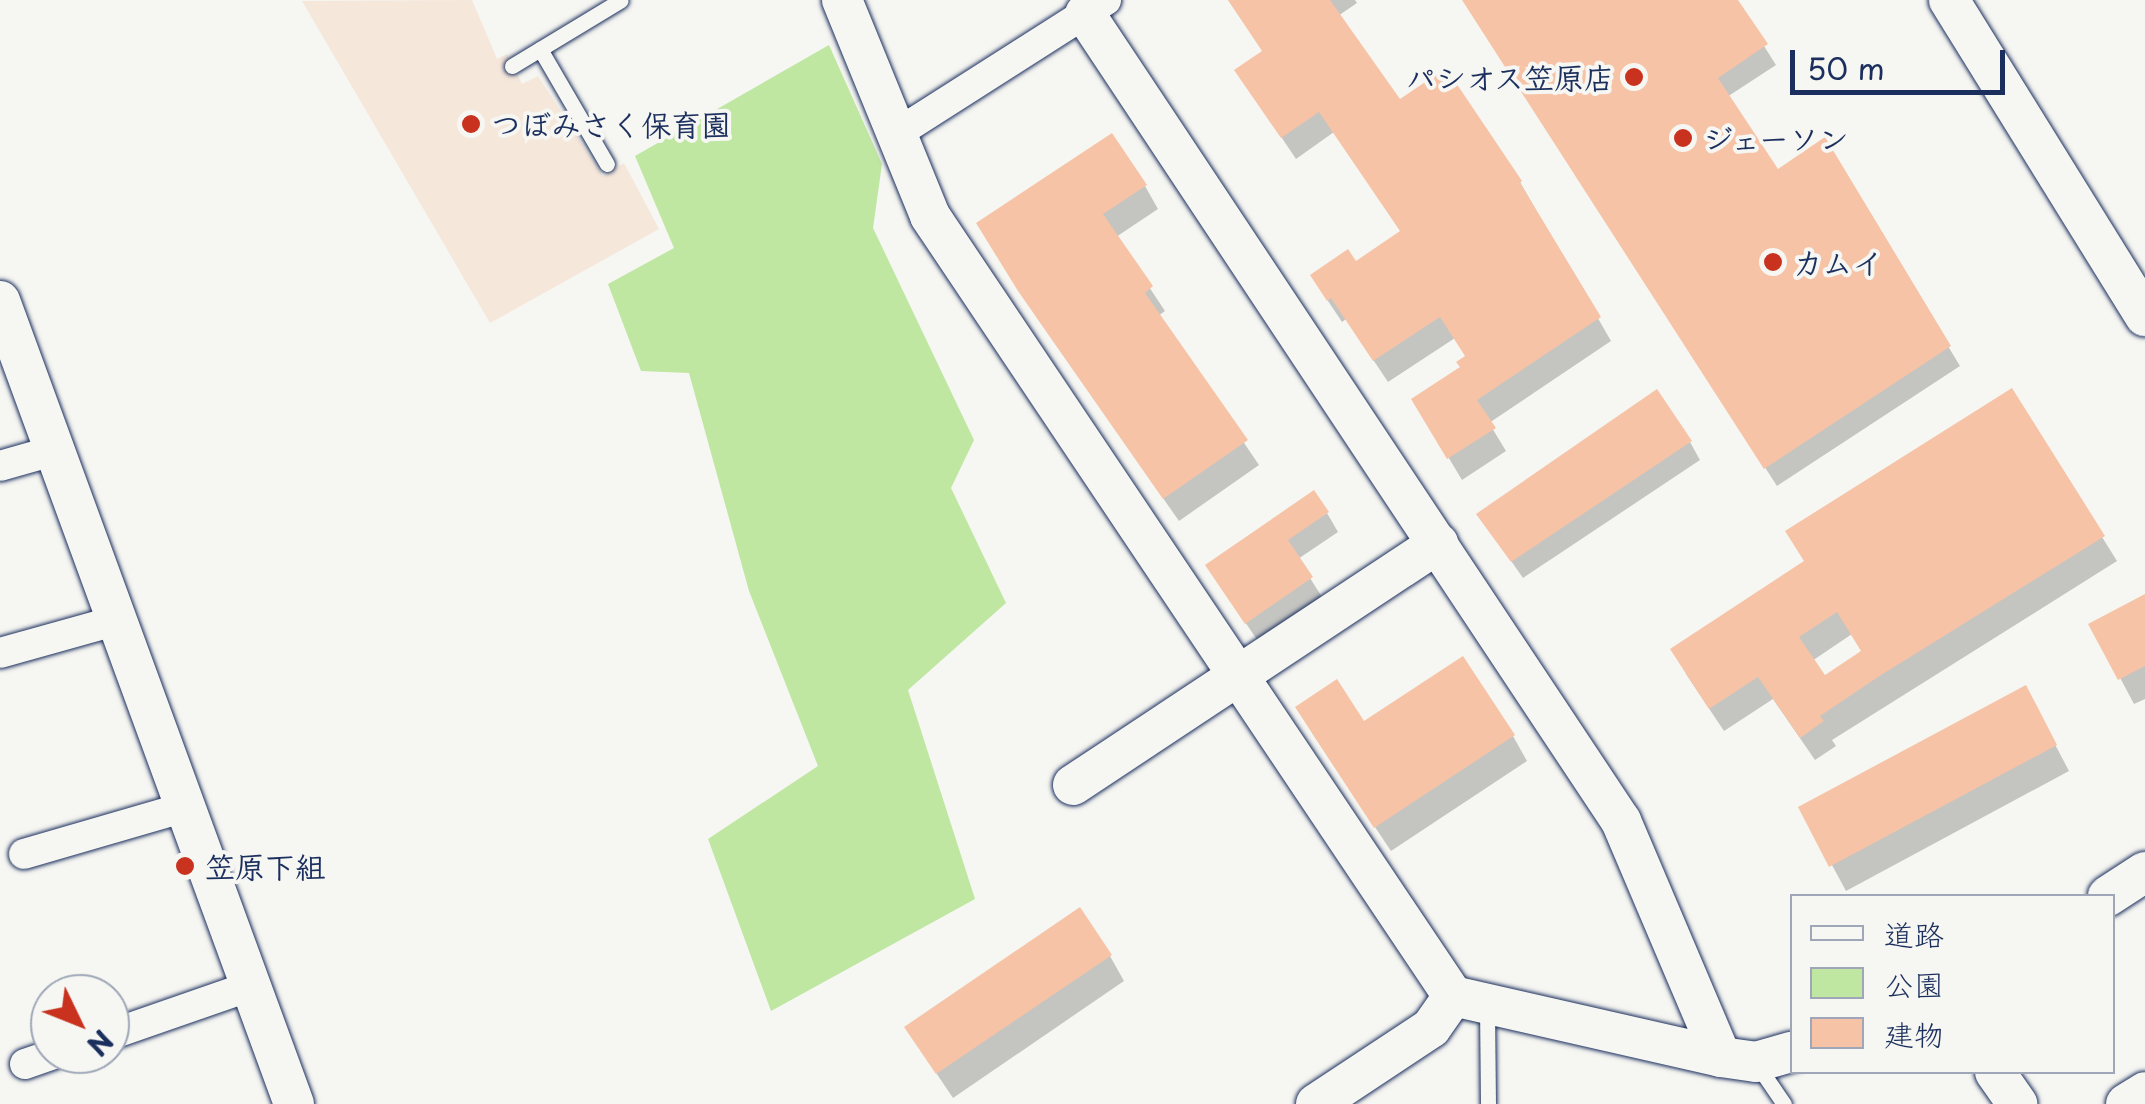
<!DOCTYPE html>
<html>
<head>
<meta charset="utf-8">
<style>
  body { margin:0 }
  #map { position:relative; width:2145px; height:1104px; overflow:hidden; background:#f6f6f2; font-family:"Playpen Sans","Klee One",sans-serif }
  div>[style] { position:absolute }
  .built>* { inset:0; background:#f6e7db }
  .green>* { inset:0; background:#bfe7a2 }
  .shadow>* { inset:0; background:#0003 }
  .building>* { inset:0; background:#f6c3a6 }
  .roads { filter:drop-shadow(0 0 2px #1b2f5e) drop-shadow(0 0 2px #1b2f5e) }
  .lane>* { height:15px; margin:-7.5px; padding:0 7.5px; transform-origin:7.5px; border-radius:7.5px; background:#f6f6f2 }
  .street>* { height:30px; margin:-15px; padding:0 15px; transform-origin:15px; border-radius:15px; background:#f6f6f2 }
  .secondary>* { height:40px; margin:-20px; padding:0 20px; transform-origin:20px; border-radius:20px; background:#f6f6f2 }
  .dots>* { width:28px; height:28px; translate:-50% -50%; box-sizing:border-box; border:5px solid #f6f6f2; border-radius:50% }
  span { translate:-50% -50%; white-space:nowrap; text-align:center; line-height:1.15; -webkit-text-stroke:8px #f6f6f2; paint-order:stroke }
  .poi-label { font-size:30px; color:#1b2f5e; font-weight:700 }
  .right { translate:-100% -50%; text-align:right }
  .left { translate:0 -50%; text-align:left }
  .legend { position:absolute; left:1790px; top:894px; width:325px; height:180px; box-sizing:border-box; background:#f6f6f2; border:2px solid #9ea6b7; margin:0; padding:12px 18px; list-style:none; font-size:30px; color:#1b2f5e }
  .legend li { display:flex; align-items:center; gap:20px; height:50px }
  .legend b { width:50px; border:2px solid #9ea6b7 }
  .north { position:absolute; left:30px; top:974px; width:100px; height:100px; box-sizing:border-box; background:#f6f6f2; border:2px solid #9ea6b7; border-radius:50%; rotate:133deg; font-size:28px; font-weight:700; line-height:40px; text-align:center; color:#1b2f5e }
  .north::after { content:''; display:block; margin:auto; width:35px; height:45px; background:#c8321e; clip-path:polygon(50% 0,100% 100%,50% 72%,0 100%) }
  .scale { position:absolute; left:1790px; top:50px; width:215px; height:45px; box-sizing:border-box; border:5px solid #1b2f5e; border-top:0; padding-left:12px; font-size:30px; line-height:35px; white-space:nowrap; color:#1b2f5e; -webkit-text-stroke:8px #f6f6f2; paint-order:stroke }
</style>
</head>
<body>
<div id="map">
  <div class="built">
    <i style="clip-path:polygon(472px 0,497px 59px,507px 54px,522px 84px,538px 76px,603px 176px,624px 163px,659px 229px,490px 323px,302px 1px)"></i>
  </div>
  <div class="green">
    <i style="clip-path:polygon(829px 45px,882px 164px,873px 228px,974px 440px,951px 488px,1006px 603px,908px 690px,975px 899px,771px 1011px,708px 839px,818px 766px,749px 591px,689px 373px,641px 371px,608px 284px,674px 248px,635px 156px)"></i>
  </div>
  <div class="shadow">
    <i style="clip-path:polygon(1228px 0,1355px 0,1357px 3px,1338px 16px,1399px 102px,1520px 182px,1611px 341px,1489px 423px,1506px 451px,1462px 480px,1414px 400px,1462px 368px,1468px 357px,1455px 338px,1388px 382px,1346px 319px,1342px 322px,1326px 298px,1355px 265px,1402px 233px,1334px 132px,1296px 159px,1237px 71px,1264px 52px)"></i>
    <i style="clip-path:polygon(1463px 0,1735px 0,1776px 65px,1727px 97px,1777px 173px,1824px 141px,1960px 366px,1777px 486px)"></i>
    <i style="clip-path:polygon(1145px 186px,1158px 209px,1116px 237px,1165px 311px,1158px 316px,1259px 465px,1179px 521px,1035px 315px,980px 223px)"></i>
    <i style="clip-path:polygon(evenodd,2011px 391px,2117px 561px,1832px 740px,1836px 746px,1815px 760px,1773px 699px,1724px 731px,1686px 674px,1807px 562px,2011px 391px,1852px 634px,1863px 652px,1824px 679px,1812px 661px,1852px 634px)"></i>
    <i style="clip-path:polygon(1690px 442px,1700px 460px,1523px 578px,1479px 515px)"></i>
    <i style="clip-path:polygon(1327px 513px,1338px 532px,1298px 559px,1322px 597px,1258px 641px,1219px 584px)"></i>
    <i style="clip-path:polygon(2145px 597px,2145px 699px,2134px 704px,2092px 625px)"></i>
    <i style="clip-path:polygon(2039px 714px,2069px 771px,1846px 891px,1801px 808px)"></i>
    <i style="clip-path:polygon(1364px 724px,1513px 736px,1527px 761px,1391px 851px,1312px 733px)"></i>
    <i style="clip-path:polygon(1110px 956px,1124px 981px,953px 1098px,922px 1052px)"></i>
  </div>
  <div class="building">
    <i style="clip-path:polygon(1228px 0,1330px 0,1400px 99px,1446px 68px,1522px 181px,1520px 183px,1601px 317px,1477px 400px,1496px 428px,1447px 459px,1411px 399px,1460px 367px,1456px 362px,1465px 356px,1440px 317px,1373px 361px,1331px 298px,1327px 301px,1310px 275px,1348px 249px,1356px 261px,1400px 231px,1319px 112px,1281px 138px,1234px 70px,1262px 51px)"></i>
    <i style="clip-path:polygon(1462px 0,1738px 0,1768px 44px,1718px 78px,1778px 169px,1825px 137px,1951px 346px,1764px 469px)"></i>
    <i style="clip-path:polygon(1112px 133px,1147px 185px,1103px 214px,1153px 286px,1145px 293px,1248px 440px,1163px 499px,1018px 291px,976px 223px)"></i>
    <i style="clip-path:polygon(evenodd,2012px 388px,2105px 536px,1878px 677px,1820px 716px,1824px 721px,1800px 738px,1758px 677px,1709px 709px,1670px 649px,1804px 561px,1785px 531px,2012px 388px,1837px 612px,1861px 651px,1825px 675px,1799px 637px,1837px 612px)"></i>
    <i style="clip-path:polygon(1657px 389px,1692px 441px,1511px 562px,1476px 514px)"></i>
    <i style="clip-path:polygon(1314px 490px,1329px 512px,1288px 540px,1313px 577px,1245px 624px,1205px 565px)"></i>
    <i style="clip-path:polygon(2145px 594px,2145px 666px,2118px 680px,2088px 624px)"></i>
    <i style="clip-path:polygon(1463px 656px,1515px 735px,1374px 828px,1295px 707px,1337px 679px,1364px 721px)"></i>
    <i style="clip-path:polygon(2026px 685px,2057px 745px,1829px 867px,1798px 807px)"></i>
    <i style="clip-path:polygon(1080px 907px,1112px 955px,936px 1074px,904px 1027px)"></i>
  </div>
  <div class="roads">
    <div class="lane">
      <i style="left:540px;top:49px;width:133px;rotate:59.8deg"></i>
      <i style="left:512px;top:66px;width:127px;rotate:-31.2deg"></i>
      <i style="left:1487px;top:1008px;width:96px;rotate:89.4deg"></i>
      <i style="left:1758px;top:1066px;width:46px;rotate:55.6deg"></i>
    </div>
    <div class="street">
      <i style="left:896px;top:134px;width:249px;rotate:-32.5deg"></i>
      <i style="left:0;top:466px;width:58px;rotate:-15.9deg"></i>
      <i style="left:0;top:653px;width:123px;rotate:-15.6deg"></i>
      <i style="left:24px;top:854px;width:169px;rotate:-16.2deg"></i>
      <i style="left:110px;top:1035px;width:149px;rotate:-19.2deg"></i>
      <i style="left:25px;top:1064px;width:31px;rotate:-19deg"></i>
    </div>
    <div class="secondary">
      <i style="left:842px;top:0;width:233px;rotate:67.8deg"></i>
      <i style="left:930px;top:216px;width:939px;rotate:56.16deg"></i>
      <i style="left:1453px;top:996px;width:275px;rotate:12.8deg"></i>
      <i style="left:1721px;top:1057px;width:35px;rotate:8deg"></i>
      <i style="left:1756px;top:1062px;width:37px;rotate:-16deg"></i>
      <i style="left:1949px;top:0;width:372px;rotate:58.2deg"></i>
      <i style="left:1085px;top:14px;width:969px;rotate:56.41deg"></i>
      <i style="left:1621px;top:821px;width:256px;rotate:67deg"></i>
      <i style="left:0;top:301px;width:855px;rotate:69.89deg"></i>
      <i style="left:1073px;top:785px;width:438px;rotate:-33.5deg"></i>
      <i style="left:2108px;top:896px;width:44px;rotate:-33deg"></i>
      <i style="left:1995px;top:1072px;width:39px;rotate:55deg"></i>
      <i style="left:1316px;top:1104px;width:138px;rotate:-33.5deg"></i>
      <i style="left:1431px;top:1028px;width:39px;rotate:-55deg"></i>
      <i style="left:2126px;top:1104px;width:22px;rotate:-32deg"></i>
    </div>
  </div>
  <div class="dots">
    <i style="left:1634px;top:77px;background:#c8321e"></i>
    <i style="left:471px;top:124px;background:#c8321e"></i>
    <i style="left:1683px;top:138px;background:#c8321e"></i>
    <i style="left:1773px;top:262px;background:#c8321e"></i>
    <i style="left:185px;top:866px;background:#c8321e"></i>
  </div>
  <div class="poi-label">
    <span class="right" style="left:1614px;top:77px">パシオス笠原店</span>
    <span class="left" style="left:491px;top:124px">つぼみさく保育園</span>
    <span class="left" style="left:1703px;top:138px">ジェーソン</span>
    <span class="left" style="left:1793px;top:262px">カムイ</span>
    <span class="left" style="left:205px;top:866px">笠原下組</span>
  </div>
  <ul class="legend">
  <li><b style="height:12px;background:#f6f6f2"></b>道路</li>
  <li><b style="height:28px;background:#bfe7a2"></b>公園</li>
  <li><b style="height:28px;background:#f6c3a6"></b>建物</li>
  </ul>
  <div class="north">N</div>
  <div class="scale">50 m</div>
</div>
</body>
</html>
